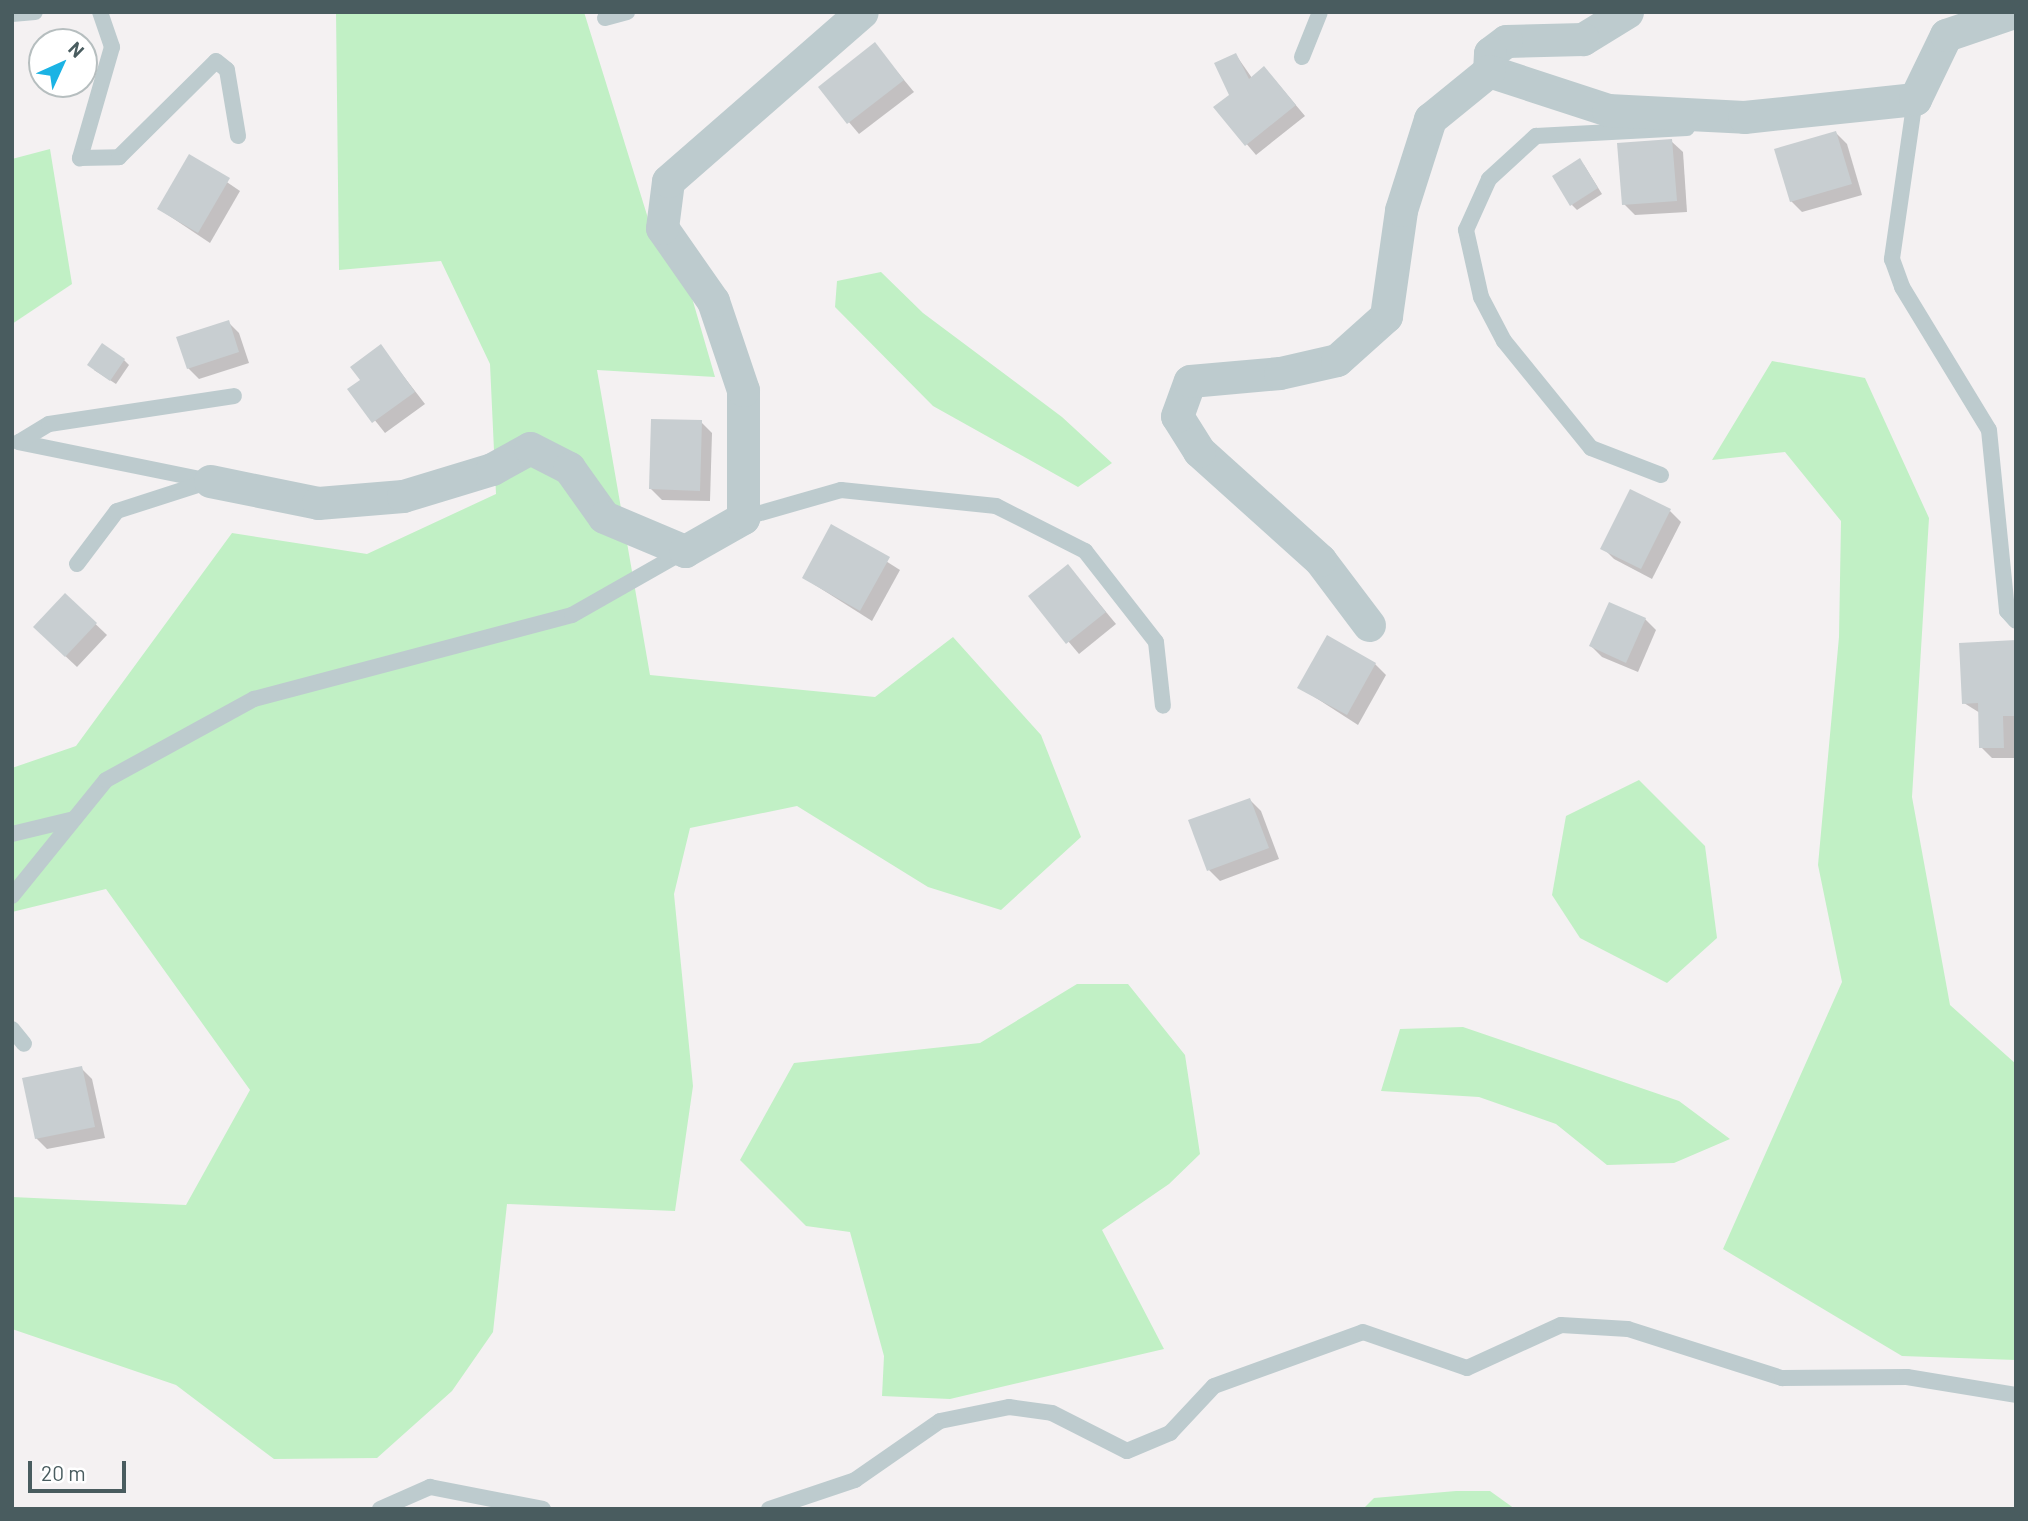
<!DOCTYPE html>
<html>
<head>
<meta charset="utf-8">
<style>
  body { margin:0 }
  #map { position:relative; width:2028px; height:1521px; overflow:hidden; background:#f4f1f2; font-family:Barlow,sans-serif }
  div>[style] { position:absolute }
  .green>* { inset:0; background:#c1f0c5 }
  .shadow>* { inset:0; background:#0003 }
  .building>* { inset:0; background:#c8ced1 }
  .lane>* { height:16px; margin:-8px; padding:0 8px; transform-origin:8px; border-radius:8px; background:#bdcbce }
  .street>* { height:33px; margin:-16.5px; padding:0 16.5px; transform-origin:16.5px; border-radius:16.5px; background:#bdcbce }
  span { translate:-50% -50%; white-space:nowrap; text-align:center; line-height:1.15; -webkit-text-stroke:5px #fff; paint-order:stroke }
  .frame { position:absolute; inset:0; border:14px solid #495c5f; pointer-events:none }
  .north { position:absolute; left:28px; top:28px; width:70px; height:70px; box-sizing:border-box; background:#fff; border:2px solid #b6bebf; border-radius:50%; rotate:45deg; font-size:19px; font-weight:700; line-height:28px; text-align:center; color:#495c5f }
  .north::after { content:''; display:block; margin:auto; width:24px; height:32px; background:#1bb3e4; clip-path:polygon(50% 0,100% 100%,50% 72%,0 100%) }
  .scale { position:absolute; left:28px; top:1461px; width:98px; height:32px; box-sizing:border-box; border:4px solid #495c5f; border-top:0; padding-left:9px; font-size:21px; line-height:24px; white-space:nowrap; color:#495c5f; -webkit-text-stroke:5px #fff; paint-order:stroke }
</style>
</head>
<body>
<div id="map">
  <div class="green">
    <i style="clip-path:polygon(336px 12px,584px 12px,656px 244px,690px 291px,715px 377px,597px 370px,650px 675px,875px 697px,953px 637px,1041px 735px,1081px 837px,1001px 910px,928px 887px,797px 806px,690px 828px,674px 894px,693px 1086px,675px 1211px,507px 1204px,493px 1332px,452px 1391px,377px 1458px,274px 1459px,176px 1385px,12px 1329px,12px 1197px,186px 1205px,250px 1090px,106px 889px,12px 912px,12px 768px,76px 746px,232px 533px,367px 554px,496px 494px,490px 364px,441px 261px,339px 270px)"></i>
    <i style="clip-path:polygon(50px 149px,72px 284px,12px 324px,12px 159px)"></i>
    <i style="clip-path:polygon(881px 272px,923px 313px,1062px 417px,1112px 463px,1078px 487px,933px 406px,835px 307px,837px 281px)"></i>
    <i style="clip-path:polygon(1772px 361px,1865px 378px,1929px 518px,1912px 797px,1950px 1005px,2016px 1064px,2016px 1360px,1902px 1356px,1723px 1249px,1842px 982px,1818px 865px,1839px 637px,1841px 521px,1785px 452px,1712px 460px)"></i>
    <i style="clip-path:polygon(1639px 780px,1705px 846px,1717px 938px,1667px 983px,1580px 938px,1552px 895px,1566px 816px)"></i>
    <i style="clip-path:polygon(1077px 984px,1128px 984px,1185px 1055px,1200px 1154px,1169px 1184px,1102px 1230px,1164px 1349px,950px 1399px,882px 1396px,884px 1356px,850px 1232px,806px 1226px,740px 1160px,794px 1063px,980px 1043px)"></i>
    <i style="clip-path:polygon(1463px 1027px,1679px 1101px,1730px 1139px,1674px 1163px,1607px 1165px,1556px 1124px,1479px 1097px,1381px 1091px,1400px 1029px)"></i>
    <i style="clip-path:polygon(1456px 1491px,1490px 1491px,1515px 1509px,1363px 1509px,1374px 1498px)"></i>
  </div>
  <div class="shadow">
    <i style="clip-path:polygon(875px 45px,914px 92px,859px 134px,820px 88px)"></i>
    <i style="clip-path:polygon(1236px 55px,1252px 78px,1274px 79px,1305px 116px,1256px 155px,1216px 108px,1231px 95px)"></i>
    <i style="clip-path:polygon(1836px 133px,1847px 144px,1862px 195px,1802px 212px,1791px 201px)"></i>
    <i style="clip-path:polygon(1671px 141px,1683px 152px,1687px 212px,1635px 215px,1624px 204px)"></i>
    <i style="clip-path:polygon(190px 157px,240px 191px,210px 243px,159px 209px)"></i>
    <i style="clip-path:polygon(1584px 165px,1602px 194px,1577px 210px,1572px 205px)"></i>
    <i style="clip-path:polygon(228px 322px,239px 333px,249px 363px,199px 379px,188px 368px)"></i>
    <i style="clip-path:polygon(381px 347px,425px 404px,385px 433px,350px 389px,362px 380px)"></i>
    <i style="clip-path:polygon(124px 360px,129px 365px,116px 384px,94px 370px)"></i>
    <i style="clip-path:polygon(701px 422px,712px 433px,710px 501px,662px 500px,651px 489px)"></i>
    <i style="clip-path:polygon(1670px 511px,1681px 522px,1652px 579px,1614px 559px,1603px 548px)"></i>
    <i style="clip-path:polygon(832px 527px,900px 570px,872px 621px,804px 578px)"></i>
    <i style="clip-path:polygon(1068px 566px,1116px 624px,1079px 654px,1030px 596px)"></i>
    <i style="clip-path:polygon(65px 595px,107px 635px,77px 667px,46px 638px)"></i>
    <i style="clip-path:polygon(1645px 619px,1656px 630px,1638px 672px,1602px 657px,1591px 646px)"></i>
    <i style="clip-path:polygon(2016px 642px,2014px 758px,1992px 758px,1981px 747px,1980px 713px,1964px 703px)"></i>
    <i style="clip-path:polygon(1375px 664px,1386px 675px,1358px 725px,1299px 687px)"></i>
    <i style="clip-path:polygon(1250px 800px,1261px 811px,1279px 859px,1220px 881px,1209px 870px)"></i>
    <i style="clip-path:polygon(81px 1068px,92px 1079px,105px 1138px,47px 1149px,36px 1138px)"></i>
  </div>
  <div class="building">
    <i style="clip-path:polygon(875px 42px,904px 80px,847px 124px,818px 87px)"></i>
    <i style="clip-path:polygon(1236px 53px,1249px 79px,1264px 66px,1296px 105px,1245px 146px,1213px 107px,1229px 95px,1214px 63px)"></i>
    <i style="clip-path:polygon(1836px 131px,1852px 184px,1790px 202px,1774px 149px)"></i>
    <i style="clip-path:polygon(1672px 139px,1677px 201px,1622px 205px,1617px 143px)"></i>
    <i style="clip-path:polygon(189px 154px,230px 178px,198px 233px,157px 209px)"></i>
    <i style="clip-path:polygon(1580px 158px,1598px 188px,1570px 206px,1552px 176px)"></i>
    <i style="clip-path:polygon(229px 320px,239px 352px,187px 369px,176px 337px)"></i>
    <i style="clip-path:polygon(102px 343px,125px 359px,110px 381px,87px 365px)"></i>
    <i style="clip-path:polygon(381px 344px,415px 392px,372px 423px,347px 389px,360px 380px,350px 367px)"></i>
    <i style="clip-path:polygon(651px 419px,702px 420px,700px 491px,649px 489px)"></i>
    <i style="clip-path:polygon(1630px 489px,1671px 509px,1641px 569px,1600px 549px)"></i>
    <i style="clip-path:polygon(831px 524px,890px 557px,860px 611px,802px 578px)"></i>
    <i style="clip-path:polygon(1068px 564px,1106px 612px,1066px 644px,1028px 596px)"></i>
    <i style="clip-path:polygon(65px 593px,97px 623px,65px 657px,33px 627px)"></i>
    <i style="clip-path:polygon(1609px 602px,1646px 618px,1626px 663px,1589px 646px)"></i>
    <i style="clip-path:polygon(1327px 635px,1376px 663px,1347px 715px,1297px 688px)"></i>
    <i style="clip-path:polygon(2016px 640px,2016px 716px,2003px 716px,2004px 748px,1979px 748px,1978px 703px,1962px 704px,1959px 643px)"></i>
    <i style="clip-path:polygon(1250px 798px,1269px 848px,1207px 871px,1188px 820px)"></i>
    <i style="clip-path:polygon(82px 1066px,95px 1127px,35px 1139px,22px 1078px)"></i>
  </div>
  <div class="lane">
    <i style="left:100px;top:12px;width:37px;rotate:71deg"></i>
    <i style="left:112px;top:47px;width:116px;rotate:106.1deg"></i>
    <i style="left:80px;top:158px;width:39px;rotate:-1deg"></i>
    <i style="left:119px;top:157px;width:136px;rotate:-44.7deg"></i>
    <i style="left:216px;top:61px;width:14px;rotate:39deg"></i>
    <i style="left:227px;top:70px;width:67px;rotate:80.5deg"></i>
    <i style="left:12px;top:14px;width:23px;rotate:-5deg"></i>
    <i style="left:605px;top:18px;width:23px;rotate:-15deg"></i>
    <i style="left:1302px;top:57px;width:48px;rotate:-68.2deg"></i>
    <i style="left:1915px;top:99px;width:162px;rotate:98.2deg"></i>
    <i style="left:1892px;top:259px;width:30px;rotate:70deg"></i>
    <i style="left:1902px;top:287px;width:167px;rotate:58.7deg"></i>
    <i style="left:1989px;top:430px;width:182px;rotate:84.3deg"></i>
    <i style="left:2007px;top:611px;width:13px;rotate:48deg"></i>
    <i style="left:1661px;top:475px;width:75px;rotate:-158.9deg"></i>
    <i style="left:1591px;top:448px;width:138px;rotate:-129.1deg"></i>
    <i style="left:1504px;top:341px;width:50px;rotate:-117.6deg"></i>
    <i style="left:1481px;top:297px;width:69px;rotate:-102.6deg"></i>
    <i style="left:1466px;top:230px;width:56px;rotate:-65.7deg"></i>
    <i style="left:1489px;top:179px;width:64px;rotate:-42.5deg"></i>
    <i style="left:1536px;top:136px;width:151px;rotate:-3deg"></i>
    <i style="left:210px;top:481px;width:195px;rotate:-168.5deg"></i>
    <i style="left:19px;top:442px;width:35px;rotate:-31deg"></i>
    <i style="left:49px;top:424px;width:187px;rotate:-8.6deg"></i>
    <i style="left:743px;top:518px;width:102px;rotate:-15.9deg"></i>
    <i style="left:841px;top:490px;width:156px;rotate:5.9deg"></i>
    <i style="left:996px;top:506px;width:100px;rotate:26.8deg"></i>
    <i style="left:1085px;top:551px;width:115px;rotate:52deg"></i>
    <i style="left:1156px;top:642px;width:64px;rotate:83.8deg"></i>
    <i style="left:77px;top:564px;width:66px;rotate:-53deg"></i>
    <i style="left:117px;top:511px;width:95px;rotate:-17.9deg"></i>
    <i style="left:12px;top:834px;width:64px;rotate:-13.6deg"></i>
    <i style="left:12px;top:896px;width:149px;rotate:-51deg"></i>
    <i style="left:106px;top:780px;width:169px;rotate:-28.7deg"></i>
    <i style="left:254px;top:699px;width:329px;rotate:-14.8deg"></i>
    <i style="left:572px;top:615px;width:128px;rotate:-29.6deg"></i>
    <i style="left:12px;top:1029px;width:19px;rotate:51deg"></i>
    <i style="left:380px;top:1509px;width:55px;rotate:-23.7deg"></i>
    <i style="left:430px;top:1487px;width:115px;rotate:11deg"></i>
    <i style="left:769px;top:1509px;width:91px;rotate:-18.6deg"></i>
    <i style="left:855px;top:1480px;width:103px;rotate:-34.8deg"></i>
    <i style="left:940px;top:1421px;width:70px;rotate:-11.5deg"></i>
    <i style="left:1009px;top:1407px;width:43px;rotate:7.9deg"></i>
    <i style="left:1052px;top:1413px;width:84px;rotate:26.9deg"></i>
    <i style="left:1127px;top:1451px;width:47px;rotate:-22.7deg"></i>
    <i style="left:1170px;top:1433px;width:64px;rotate:-46.9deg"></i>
    <i style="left:1214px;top:1386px;width:158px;rotate:-19.9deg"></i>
    <i style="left:1363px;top:1332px;width:110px;rotate:19.1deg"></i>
    <i style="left:1467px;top:1368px;width:103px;rotate:-24.6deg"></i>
    <i style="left:1561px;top:1325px;width:67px;rotate:3.4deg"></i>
    <i style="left:1628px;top:1329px;width:162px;rotate:17.7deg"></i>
    <i style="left:1782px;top:1378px;width:125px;rotate:-0.5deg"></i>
    <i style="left:1907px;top:1377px;width:110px;rotate:9.4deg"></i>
  </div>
  <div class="street">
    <i style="left:1627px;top:12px;width:52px;rotate:148.5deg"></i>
    <i style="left:1583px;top:39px;width:77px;rotate:178.5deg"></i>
    <i style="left:1506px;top:41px;width:20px;rotate:143deg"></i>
    <i style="left:1490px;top:53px;width:18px;rotate:93deg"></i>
    <i style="left:1489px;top:71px;width:125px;rotate:18.1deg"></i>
    <i style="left:1608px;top:110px;width:136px;rotate:2.9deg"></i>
    <i style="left:1744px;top:117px;width:172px;rotate:-6deg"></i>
    <i style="left:1915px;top:99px;width:71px;rotate:-64.2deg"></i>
    <i style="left:1946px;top:35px;width:72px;rotate:-18.7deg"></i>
    <i style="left:210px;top:481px;width:110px;rotate:11.5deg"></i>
    <i style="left:318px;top:503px;width:85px;rotate:-4.7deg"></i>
    <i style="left:403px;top:496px;width:93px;rotate:-16.9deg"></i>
    <i style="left:492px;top:469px;width:43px;rotate:-28.9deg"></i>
    <i style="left:530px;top:448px;width:44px;rotate:27.1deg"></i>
    <i style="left:569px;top:468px;width:60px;rotate:54.5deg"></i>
    <i style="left:604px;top:517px;width:88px;rotate:22.8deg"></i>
    <i style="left:685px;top:551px;width:67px;rotate:-29.6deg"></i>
    <i style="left:743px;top:518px;width:128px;rotate:-90deg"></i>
    <i style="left:743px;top:390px;width:94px;rotate:-108.6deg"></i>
    <i style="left:713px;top:301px;width:89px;rotate:-124.9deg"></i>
    <i style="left:662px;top:228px;width:47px;rotate:-82.7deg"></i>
    <i style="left:668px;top:181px;width:257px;rotate:-41.1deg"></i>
    <i style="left:1369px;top:625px;width:81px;rotate:-127deg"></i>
    <i style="left:1320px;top:560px;width:163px;rotate:-138deg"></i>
    <i style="left:1199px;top:451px;width:41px;rotate:-122.2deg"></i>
    <i style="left:1177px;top:416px;width:37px;rotate:-70deg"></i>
    <i style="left:1190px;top:381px;width:90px;rotate:-5.1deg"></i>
    <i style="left:1280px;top:373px;width:58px;rotate:-12.8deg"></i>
    <i style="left:1337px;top:360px;width:66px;rotate:-41.9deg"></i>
    <i style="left:1386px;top:316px;width:107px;rotate:-81.9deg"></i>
    <i style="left:1401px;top:210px;width:96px;rotate:-72.3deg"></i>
    <i style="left:1430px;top:119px;width:76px;rotate:-39.1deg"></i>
  </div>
  <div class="frame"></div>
  <div class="north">N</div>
  <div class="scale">20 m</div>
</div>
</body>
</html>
